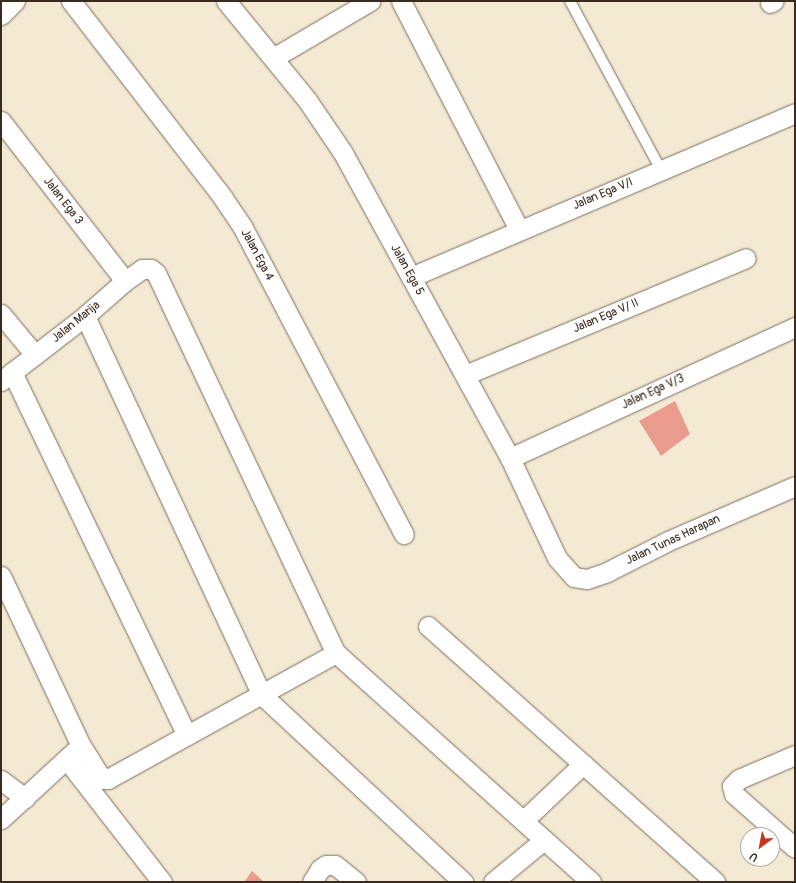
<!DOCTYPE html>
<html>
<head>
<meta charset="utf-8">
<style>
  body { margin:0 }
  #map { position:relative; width:796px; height:883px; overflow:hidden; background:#f4ead4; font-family:Pangolin,sans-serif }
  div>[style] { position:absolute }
  .building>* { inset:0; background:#e99c8d }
  .roads { filter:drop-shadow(0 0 1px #7c6d5e) drop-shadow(0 0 1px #7c6d5e) }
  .lane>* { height:10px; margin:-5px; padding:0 5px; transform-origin:5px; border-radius:5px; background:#fff }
  .street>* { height:19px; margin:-9.5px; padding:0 9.5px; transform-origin:9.5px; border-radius:9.5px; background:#fff }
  span { translate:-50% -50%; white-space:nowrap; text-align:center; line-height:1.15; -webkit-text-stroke:3px #fff; paint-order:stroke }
  .street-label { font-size:12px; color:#3b2a1e }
  .frame { position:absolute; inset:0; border:2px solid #3b2a1e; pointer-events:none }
  .north { position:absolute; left:740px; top:827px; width:40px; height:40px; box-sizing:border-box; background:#fff; border:1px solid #b1aaa5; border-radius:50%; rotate:212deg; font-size:11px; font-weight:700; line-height:16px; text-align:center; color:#3b2a1e }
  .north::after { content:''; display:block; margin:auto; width:14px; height:18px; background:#c8321e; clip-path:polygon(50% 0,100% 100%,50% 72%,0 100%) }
</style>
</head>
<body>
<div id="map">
  <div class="building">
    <i style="clip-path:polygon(675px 401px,690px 434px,661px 456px,639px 421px)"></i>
    <i style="clip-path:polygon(252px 871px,264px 882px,244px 882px)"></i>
  </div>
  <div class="roads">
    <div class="lane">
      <i style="left:570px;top:1px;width:192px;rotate:61.7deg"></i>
    </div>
    <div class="street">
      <i style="left:71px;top:1px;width:249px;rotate:52.3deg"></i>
      <i style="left:223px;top:198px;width:34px;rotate:56deg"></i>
      <i style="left:242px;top:226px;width:348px;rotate:62.3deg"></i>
      <i style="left:226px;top:1px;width:128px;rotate:50.7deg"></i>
      <i style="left:307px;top:100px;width:64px;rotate:55.8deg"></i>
      <i style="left:343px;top:153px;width:348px;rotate:61.3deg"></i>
      <i style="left:510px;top:458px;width:110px;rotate:64.8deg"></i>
      <i style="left:557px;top:558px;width:25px;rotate:48deg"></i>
      <i style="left:574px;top:577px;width:13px;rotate:9deg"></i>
      <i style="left:587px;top:579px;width:21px;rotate:-19deg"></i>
      <i style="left:607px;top:572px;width:68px;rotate:-26.9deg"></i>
      <i style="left:668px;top:541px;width:138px;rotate:-23.4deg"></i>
      <i style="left:401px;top:1px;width:258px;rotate:62.7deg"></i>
      <i style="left:770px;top:3px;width:4px;rotate:-27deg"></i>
      <i style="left:1px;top:15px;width:20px;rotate:-45deg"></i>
      <i style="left:273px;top:58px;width:113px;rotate:-30.4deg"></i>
      <i style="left:1px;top:121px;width:202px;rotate:52.2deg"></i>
      <i style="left:411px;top:277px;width:418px;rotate:-23.1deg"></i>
      <i style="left:1px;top:314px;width:53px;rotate:50.3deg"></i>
      <i style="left:85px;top:316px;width:418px;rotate:65deg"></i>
      <i style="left:262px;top:695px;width:275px;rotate:42.9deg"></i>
      <i style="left:12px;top:372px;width:403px;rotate:64.3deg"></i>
      <i style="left:465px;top:375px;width:304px;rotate:-22.6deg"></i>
      <i style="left:1px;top:381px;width:106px;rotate:-37.7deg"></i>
      <i style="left:85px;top:316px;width:53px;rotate:-41.2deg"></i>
      <i style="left:125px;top:281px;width:21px;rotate:-35deg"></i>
      <i style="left:142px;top:269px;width:9px"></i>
      <i style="left:151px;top:269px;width:6px;rotate:39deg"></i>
      <i style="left:156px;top:273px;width:420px;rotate:64.7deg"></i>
      <i style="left:336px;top:653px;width:260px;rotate:151.1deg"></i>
      <i style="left:108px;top:779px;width:6px;rotate:180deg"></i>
      <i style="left:102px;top:779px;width:39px;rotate:-122deg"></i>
      <i style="left:81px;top:746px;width:188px;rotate:-115.2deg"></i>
      <i style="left:510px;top:458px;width:314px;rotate:-24.7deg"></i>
      <i style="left:428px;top:626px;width:385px;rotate:41.7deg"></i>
      <i style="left:336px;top:653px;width:343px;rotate:41.9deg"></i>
      <i style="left:795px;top:755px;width:61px;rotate:156.8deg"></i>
      <i style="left:739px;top:779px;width:10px;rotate:135deg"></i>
      <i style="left:732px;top:786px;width:8px;rotate:76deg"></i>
      <i style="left:734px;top:794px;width:81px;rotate:41.5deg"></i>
      <i style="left:67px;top:760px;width:155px;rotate:52.1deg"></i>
      <i style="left:1px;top:780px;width:30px;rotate:37deg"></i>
      <i style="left:1px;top:819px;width:100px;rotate:-42.6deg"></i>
      <i style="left:523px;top:821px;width:83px;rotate:-43.5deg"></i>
      <i style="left:312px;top:882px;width:15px;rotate:-58deg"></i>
      <i style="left:320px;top:869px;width:7px;rotate:-34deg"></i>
      <i style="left:326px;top:865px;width:9px"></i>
      <i style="left:335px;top:865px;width:27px;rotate:39deg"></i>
      <i style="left:493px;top:882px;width:66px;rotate:-39.5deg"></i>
    </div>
  </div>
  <div class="street-label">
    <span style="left:603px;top:194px;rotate:-23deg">Jalan Ega V/I</span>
    <span style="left:63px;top:201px;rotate:52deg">Jalan Ega 3</span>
    <span style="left:257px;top:255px;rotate:62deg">Jalan Ega 4</span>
    <span style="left:407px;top:270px;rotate:61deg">Jalan Ega 5</span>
    <span style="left:606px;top:316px;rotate:-23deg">Jalan Ega V/ II</span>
    <span style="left:76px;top:322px;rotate:-39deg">Jalan Marija</span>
    <span style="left:653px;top:392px;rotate:-25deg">Jalan Ega V/3</span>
    <span style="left:673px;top:540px;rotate:-25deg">Jalan Tunas Harapan</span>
  </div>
  <div class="frame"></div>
  <div class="north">U</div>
</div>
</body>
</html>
